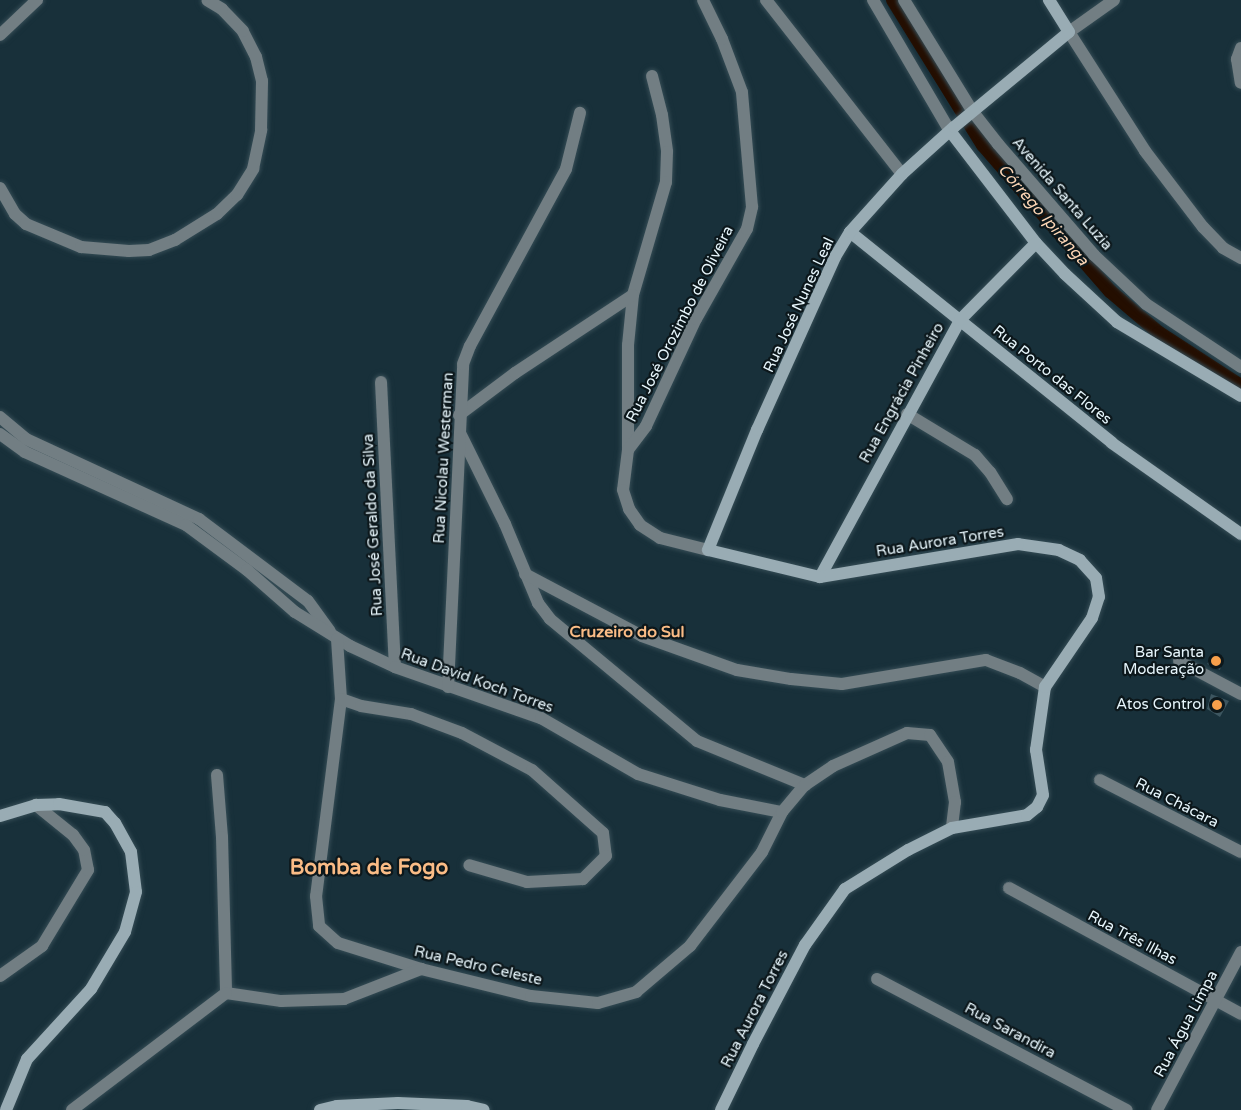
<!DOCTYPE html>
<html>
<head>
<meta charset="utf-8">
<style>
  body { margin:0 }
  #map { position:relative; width:1241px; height:1110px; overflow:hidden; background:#18303a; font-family:"Varela Round",sans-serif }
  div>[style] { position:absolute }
  .canal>* { height:14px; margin:-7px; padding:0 7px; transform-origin:7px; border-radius:7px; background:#240e00 }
  .building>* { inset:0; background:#3d5660 }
  .roads { filter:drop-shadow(0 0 2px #354c55) drop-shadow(0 0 2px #354c55) }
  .street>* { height:12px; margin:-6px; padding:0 6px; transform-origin:6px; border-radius:6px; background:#727e83 }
  .secondary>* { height:12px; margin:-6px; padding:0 6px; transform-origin:6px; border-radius:6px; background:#99acb4 }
  .dots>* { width:16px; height:16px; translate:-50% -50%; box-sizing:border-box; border:3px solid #0c171b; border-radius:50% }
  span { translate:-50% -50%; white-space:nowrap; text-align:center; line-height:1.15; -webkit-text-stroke:4.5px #0c171b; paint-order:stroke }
  .street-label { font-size:15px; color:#e7f6fc }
  .poi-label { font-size:15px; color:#e7f6fc }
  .right { translate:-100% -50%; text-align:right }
  .water-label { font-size:16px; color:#fcd5b5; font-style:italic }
  .neighbourhood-label { font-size:16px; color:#fabc86; font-weight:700 }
  .district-label { font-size:21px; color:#fabc86; font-weight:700 }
</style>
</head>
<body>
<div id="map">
  <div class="canal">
    <i style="left:893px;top:0;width:171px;rotate:58.2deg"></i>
    <i style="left:983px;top:145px;width:194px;rotate:49deg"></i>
    <i style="left:1110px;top:291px;width:65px;rotate:40.6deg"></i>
    <i style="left:1159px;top:333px;width:98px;rotate:32.9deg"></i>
  </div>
  <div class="building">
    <i style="clip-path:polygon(1215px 654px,1223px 657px,1220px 670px,1207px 664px)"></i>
    <i style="clip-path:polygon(1211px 694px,1229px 701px,1220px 717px,1207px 709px)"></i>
  </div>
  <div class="roads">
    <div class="street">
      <i style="left:766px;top:0;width:221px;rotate:52deg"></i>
      <i style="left:873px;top:0;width:152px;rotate:59.6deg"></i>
      <i style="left:904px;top:0;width:132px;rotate:58.4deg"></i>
      <i style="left:973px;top:112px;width:41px;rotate:52deg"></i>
      <i style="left:998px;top:144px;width:147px;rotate:49.1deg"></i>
      <i style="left:1094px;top:255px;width:71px;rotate:43.3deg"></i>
      <i style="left:1146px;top:304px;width:114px;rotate:33.6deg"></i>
      <i style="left:1114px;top:0;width:55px;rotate:144.6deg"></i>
      <i style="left:1069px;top:32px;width:141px;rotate:57.4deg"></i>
      <i style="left:1145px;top:151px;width:96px;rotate:52.7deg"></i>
      <i style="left:1203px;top:227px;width:29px;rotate:46deg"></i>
      <i style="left:1223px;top:248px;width:21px;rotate:29deg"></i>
      <i style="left:0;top:35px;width:51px;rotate:-43.4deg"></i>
      <i style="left:1241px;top:48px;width:12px;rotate:110deg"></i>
      <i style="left:1237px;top:59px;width:24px;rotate:81deg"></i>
      <i style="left:652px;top:76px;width:40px;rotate:75.6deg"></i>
      <i style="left:662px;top:115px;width:37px;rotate:82deg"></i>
      <i style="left:667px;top:152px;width:30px;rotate:92deg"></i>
      <i style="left:666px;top:182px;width:118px;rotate:106.3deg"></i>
      <i style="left:633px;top:295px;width:50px;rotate:95.7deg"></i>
      <i style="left:628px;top:345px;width:105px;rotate:90deg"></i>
      <i style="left:628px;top:450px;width:40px;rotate:97.1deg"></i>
      <i style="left:623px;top:490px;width:20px;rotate:72deg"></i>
      <i style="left:629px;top:509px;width:19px;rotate:55deg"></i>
      <i style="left:640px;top:525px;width:24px;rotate:33deg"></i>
      <i style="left:660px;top:538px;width:49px;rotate:14deg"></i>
      <i style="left:0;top:188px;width:30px;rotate:60deg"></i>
      <i style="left:15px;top:214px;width:15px;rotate:42deg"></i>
      <i style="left:26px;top:224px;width:60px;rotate:22.7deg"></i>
      <i style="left:81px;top:247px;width:48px;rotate:4.8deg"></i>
      <i style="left:129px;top:251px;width:20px;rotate:-3deg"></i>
      <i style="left:149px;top:250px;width:28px;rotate:-21deg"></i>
      <i style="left:175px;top:240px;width:49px;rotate:-31.8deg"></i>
      <i style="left:217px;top:214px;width:28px;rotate:-44deg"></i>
      <i style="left:237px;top:195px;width:31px;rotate:-58deg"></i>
      <i style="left:253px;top:169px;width:40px;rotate:-78deg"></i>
      <i style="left:261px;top:130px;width:49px;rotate:-88.8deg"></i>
      <i style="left:262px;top:81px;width:25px;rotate:-104deg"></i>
      <i style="left:256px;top:57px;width:29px;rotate:-117deg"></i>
      <i style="left:243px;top:31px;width:30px;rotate:-134deg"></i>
      <i style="left:222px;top:9px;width:17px;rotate:-149deg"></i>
      <i style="left:381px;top:382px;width:285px;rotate:87.2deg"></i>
      <i style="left:907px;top:414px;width:79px;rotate:31.1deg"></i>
      <i style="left:975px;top:455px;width:23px;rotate:49deg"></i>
      <i style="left:990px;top:472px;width:32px;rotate:58deg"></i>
      <i style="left:459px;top:415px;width:70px;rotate:-36.9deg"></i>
      <i style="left:515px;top:373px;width:141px;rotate:-33.5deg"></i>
      <i style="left:0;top:417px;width:34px;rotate:40deg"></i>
      <i style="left:26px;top:439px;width:191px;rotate:24.8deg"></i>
      <i style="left:199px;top:519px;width:136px;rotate:37deg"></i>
      <i style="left:308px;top:601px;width:37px;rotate:54deg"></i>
      <i style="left:460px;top:433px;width:102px;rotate:63.7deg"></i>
      <i style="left:505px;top:524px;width:86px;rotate:67.3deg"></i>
      <i style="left:538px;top:603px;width:20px;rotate:53deg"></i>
      <i style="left:550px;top:619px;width:191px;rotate:39.7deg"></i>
      <i style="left:697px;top:741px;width:117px;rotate:22.2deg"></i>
      <i style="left:0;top:434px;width:31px;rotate:36deg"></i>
      <i style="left:25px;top:452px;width:177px;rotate:24.4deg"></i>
      <i style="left:186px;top:525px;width:76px;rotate:36.4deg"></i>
      <i style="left:247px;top:570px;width:64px;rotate:41.2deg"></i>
      <i style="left:295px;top:612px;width:65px;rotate:31.7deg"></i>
      <i style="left:350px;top:646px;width:50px;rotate:25deg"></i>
      <i style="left:395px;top:667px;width:155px;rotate:19.3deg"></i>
      <i style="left:541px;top:718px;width:112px;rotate:30deg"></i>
      <i style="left:638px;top:774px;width:86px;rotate:17.6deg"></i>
      <i style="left:720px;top:800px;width:63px;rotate:11deg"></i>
      <i style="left:628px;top:450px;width:30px;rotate:-53deg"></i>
      <i style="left:646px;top:426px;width:118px;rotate:-65deg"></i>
      <i style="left:696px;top:319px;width:103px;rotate:-60.5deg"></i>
      <i style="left:747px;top:229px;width:23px;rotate:-77deg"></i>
      <i style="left:752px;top:207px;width:115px;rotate:-95deg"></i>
      <i style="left:742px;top:92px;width:57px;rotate:-110.7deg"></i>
      <i style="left:722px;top:39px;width:43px;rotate:-116deg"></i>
      <i style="left:525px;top:574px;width:132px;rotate:27.9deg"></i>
      <i style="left:642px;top:636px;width:101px;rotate:19.7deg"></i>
      <i style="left:737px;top:670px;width:55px;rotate:9.5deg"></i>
      <i style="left:791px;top:679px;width:51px;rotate:5.6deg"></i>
      <i style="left:842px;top:684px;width:146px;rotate:-9.5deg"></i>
      <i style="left:986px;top:660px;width:36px;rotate:21deg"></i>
      <i style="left:1020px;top:673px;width:29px;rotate:29deg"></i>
      <i style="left:337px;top:639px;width:60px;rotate:86.2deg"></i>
      <i style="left:341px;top:699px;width:199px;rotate:97.2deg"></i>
      <i style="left:316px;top:896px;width:30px;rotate:84deg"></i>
      <i style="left:319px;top:926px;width:25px;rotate:42deg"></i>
      <i style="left:338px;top:943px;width:87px;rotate:17.4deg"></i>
      <i style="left:421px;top:969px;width:113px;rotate:13.8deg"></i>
      <i style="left:531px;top:996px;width:67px;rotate:6deg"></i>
      <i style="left:598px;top:1003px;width:40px;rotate:-16deg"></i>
      <i style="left:636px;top:992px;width:71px;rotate:-40.4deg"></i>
      <i style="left:690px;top:946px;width:118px;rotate:-52.5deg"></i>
      <i style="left:762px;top:852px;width:45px;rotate:-63.4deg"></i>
      <i style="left:782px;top:812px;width:35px;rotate:-50deg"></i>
      <i style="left:805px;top:785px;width:34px;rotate:-34deg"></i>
      <i style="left:833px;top:766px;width:81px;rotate:-24deg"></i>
      <i style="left:907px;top:733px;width:23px;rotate:5deg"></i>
      <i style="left:930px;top:735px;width:32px;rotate:56deg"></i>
      <i style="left:948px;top:762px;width:41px;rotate:80.1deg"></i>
      <i style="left:955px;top:802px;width:26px;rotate:97deg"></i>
      <i style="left:1179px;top:661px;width:70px;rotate:28deg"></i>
      <i style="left:448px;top:687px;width:323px;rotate:-87.3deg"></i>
      <i style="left:463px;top:364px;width:19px;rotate:-69deg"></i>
      <i style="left:470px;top:346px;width:201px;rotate:-61.5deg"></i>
      <i style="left:566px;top:169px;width:58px;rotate:-76deg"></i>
      <i style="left:341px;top:699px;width:21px;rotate:19deg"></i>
      <i style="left:361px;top:706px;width:51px;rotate:9.1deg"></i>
      <i style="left:411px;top:714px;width:54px;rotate:20.4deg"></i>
      <i style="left:462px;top:733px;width:79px;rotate:27.9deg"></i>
      <i style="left:532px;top:770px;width:95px;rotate:41.6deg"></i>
      <i style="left:603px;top:833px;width:23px;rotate:83deg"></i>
      <i style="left:606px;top:856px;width:33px;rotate:135deg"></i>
      <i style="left:583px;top:879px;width:56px;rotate:176.9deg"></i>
      <i style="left:527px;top:882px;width:60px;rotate:-163.7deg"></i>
      <i style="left:217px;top:775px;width:62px;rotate:85.4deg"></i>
      <i style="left:222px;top:837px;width:156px;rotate:88.5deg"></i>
      <i style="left:1100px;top:780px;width:158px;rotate:27.1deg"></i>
      <i style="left:1009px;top:888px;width:264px;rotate:28.5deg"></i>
      <i style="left:0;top:976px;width:52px;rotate:-35.5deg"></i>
      <i style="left:42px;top:946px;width:89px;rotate:-58.8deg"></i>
      <i style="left:88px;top:870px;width:20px;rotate:-101deg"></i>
      <i style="left:84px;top:850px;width:19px;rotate:-126deg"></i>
      <i style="left:73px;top:835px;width:48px;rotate:-141deg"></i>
      <i style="left:877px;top:979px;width:282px;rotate:27.7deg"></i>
      <i style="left:226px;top:993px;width:56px;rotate:8.3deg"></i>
      <i style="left:281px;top:1001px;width:63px;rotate:-1.8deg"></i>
      <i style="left:344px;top:999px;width:83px;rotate:-21.3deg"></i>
      <i style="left:72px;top:1110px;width:193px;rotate:-37.2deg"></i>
      <i style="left:1157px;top:1110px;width:179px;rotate:-62deg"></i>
    </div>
    <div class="secondary">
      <i style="left:950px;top:131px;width:141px;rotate:52.5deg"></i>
      <i style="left:1036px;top:243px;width:42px;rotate:46.9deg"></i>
      <i style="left:1065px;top:274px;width:71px;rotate:42.7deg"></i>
      <i style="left:1117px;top:322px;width:144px;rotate:30.8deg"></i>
      <i style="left:850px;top:232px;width:336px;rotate:38.8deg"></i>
      <i style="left:1112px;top:443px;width:158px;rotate:35.2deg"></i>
      <i style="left:820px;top:577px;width:293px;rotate:-61.4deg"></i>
      <i style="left:960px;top:320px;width:108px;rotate:-45.4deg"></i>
      <i style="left:0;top:816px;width:38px;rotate:-17deg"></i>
      <i style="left:36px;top:805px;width:23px;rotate:-2deg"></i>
      <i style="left:59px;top:804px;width:47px;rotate:9.9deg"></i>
      <i style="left:105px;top:812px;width:15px;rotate:48deg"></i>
      <i style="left:115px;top:823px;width:33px;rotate:61deg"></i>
      <i style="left:131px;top:852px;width:40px;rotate:82.9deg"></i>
      <i style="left:136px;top:892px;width:41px;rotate:105.4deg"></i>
      <i style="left:125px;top:932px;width:66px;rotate:120.8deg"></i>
      <i style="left:91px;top:989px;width:95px;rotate:132.4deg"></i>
      <i style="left:27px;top:1059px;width:55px;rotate:112.4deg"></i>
      <i style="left:320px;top:1110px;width:17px;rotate:-13deg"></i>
      <i style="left:337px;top:1106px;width:61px;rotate:-2.8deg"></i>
      <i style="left:398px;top:1103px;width:69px;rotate:2.5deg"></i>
      <i style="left:467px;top:1106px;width:17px;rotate:13deg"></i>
      <i style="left:721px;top:1110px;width:73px;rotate:-64.1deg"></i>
      <i style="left:753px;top:1044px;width:112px;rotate:-62.3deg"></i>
      <i style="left:805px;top:945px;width:69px;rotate:-54.5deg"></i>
      <i style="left:845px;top:889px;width:74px;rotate:-31.8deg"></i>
      <i style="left:908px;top:850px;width:49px;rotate:-26.6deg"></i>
      <i style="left:952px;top:828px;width:76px;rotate:-9.8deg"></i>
      <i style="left:1027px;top:815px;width:13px;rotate:-39deg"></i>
      <i style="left:1037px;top:807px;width:13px;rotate:-63deg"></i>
      <i style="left:1043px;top:795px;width:46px;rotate:-98.8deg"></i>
      <i style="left:1036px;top:750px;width:64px;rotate:-81.9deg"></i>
      <i style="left:1045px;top:687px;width:83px;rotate:-55.7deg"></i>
      <i style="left:1092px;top:618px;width:22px;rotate:-72deg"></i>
      <i style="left:1099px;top:597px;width:19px;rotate:-99deg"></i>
      <i style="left:1096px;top:578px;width:24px;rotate:-132deg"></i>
      <i style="left:1080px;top:560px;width:23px;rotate:-155deg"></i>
      <i style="left:1059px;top:550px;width:41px;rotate:-171.7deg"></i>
      <i style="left:1018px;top:544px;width:201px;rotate:170.5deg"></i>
      <i style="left:820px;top:577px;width:115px;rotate:-166.4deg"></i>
      <i style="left:708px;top:550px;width:130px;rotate:-67.8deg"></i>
      <i style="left:757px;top:430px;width:190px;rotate:-65.7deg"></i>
      <i style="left:835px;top:257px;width:29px;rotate:-59deg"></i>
      <i style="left:850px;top:232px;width:78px;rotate:-48.1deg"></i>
      <i style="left:902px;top:174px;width:70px;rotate:-42.1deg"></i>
      <i style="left:954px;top:127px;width:149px;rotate:-39.6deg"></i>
      <i style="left:1069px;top:32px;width:38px;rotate:-122deg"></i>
    </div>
  </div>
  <div class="dots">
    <i style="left:1216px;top:661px;background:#f8a04b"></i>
    <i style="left:1217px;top:705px;background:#f8a04b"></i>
  </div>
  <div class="street-label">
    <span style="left:1062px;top:194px;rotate:49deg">Avenida Santa Luzia</span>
    <span style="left:799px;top:305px;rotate:-65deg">Rua José Nunes Leal</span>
    <span style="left:680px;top:324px;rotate:-63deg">Rua José Orozimbo de Oliveira</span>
    <span style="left:1052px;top:375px;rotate:39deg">Rua Porto das Flores</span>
    <span style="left:902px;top:393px;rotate:-61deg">Rua Engrácia Pinheiro</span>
    <span style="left:444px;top:458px;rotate:-87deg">Rua Nicolau Westerman</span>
    <span style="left:373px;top:525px;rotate:-93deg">Rua José Geraldo da Silva</span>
    <span style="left:940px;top:542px;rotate:-9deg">Rua Aurora Torres</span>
    <span style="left:477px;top:681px;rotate:20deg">Rua David Koch Torres</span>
    <span style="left:1177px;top:803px;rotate:27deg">Rua Chácara</span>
    <span style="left:1132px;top:938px;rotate:28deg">Rua Três Ilhas</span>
    <span style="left:478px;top:966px;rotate:13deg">Rua Pedro Celeste</span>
    <span style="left:755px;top:1009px;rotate:-63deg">Rua Aurora Torres</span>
    <span style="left:1186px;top:1024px;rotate:-62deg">Rua Água Limpa</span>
    <span style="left:1010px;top:1031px;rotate:28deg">Rua Sarandira</span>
  </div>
  <div class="poi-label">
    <span class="right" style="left:1204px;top:661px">Bar Santa<br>Moderação</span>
    <span class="right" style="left:1205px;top:705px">Atos Control</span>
  </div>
  <div class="water-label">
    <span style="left:1043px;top:215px;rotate:49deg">Córrego Ipiranga</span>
  </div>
  <div class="neighbourhood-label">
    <span style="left:627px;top:632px">Cruzeiro do Sul</span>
  </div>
  <div class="district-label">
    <span style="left:369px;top:868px">Bomba de Fogo</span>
  </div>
</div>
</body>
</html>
